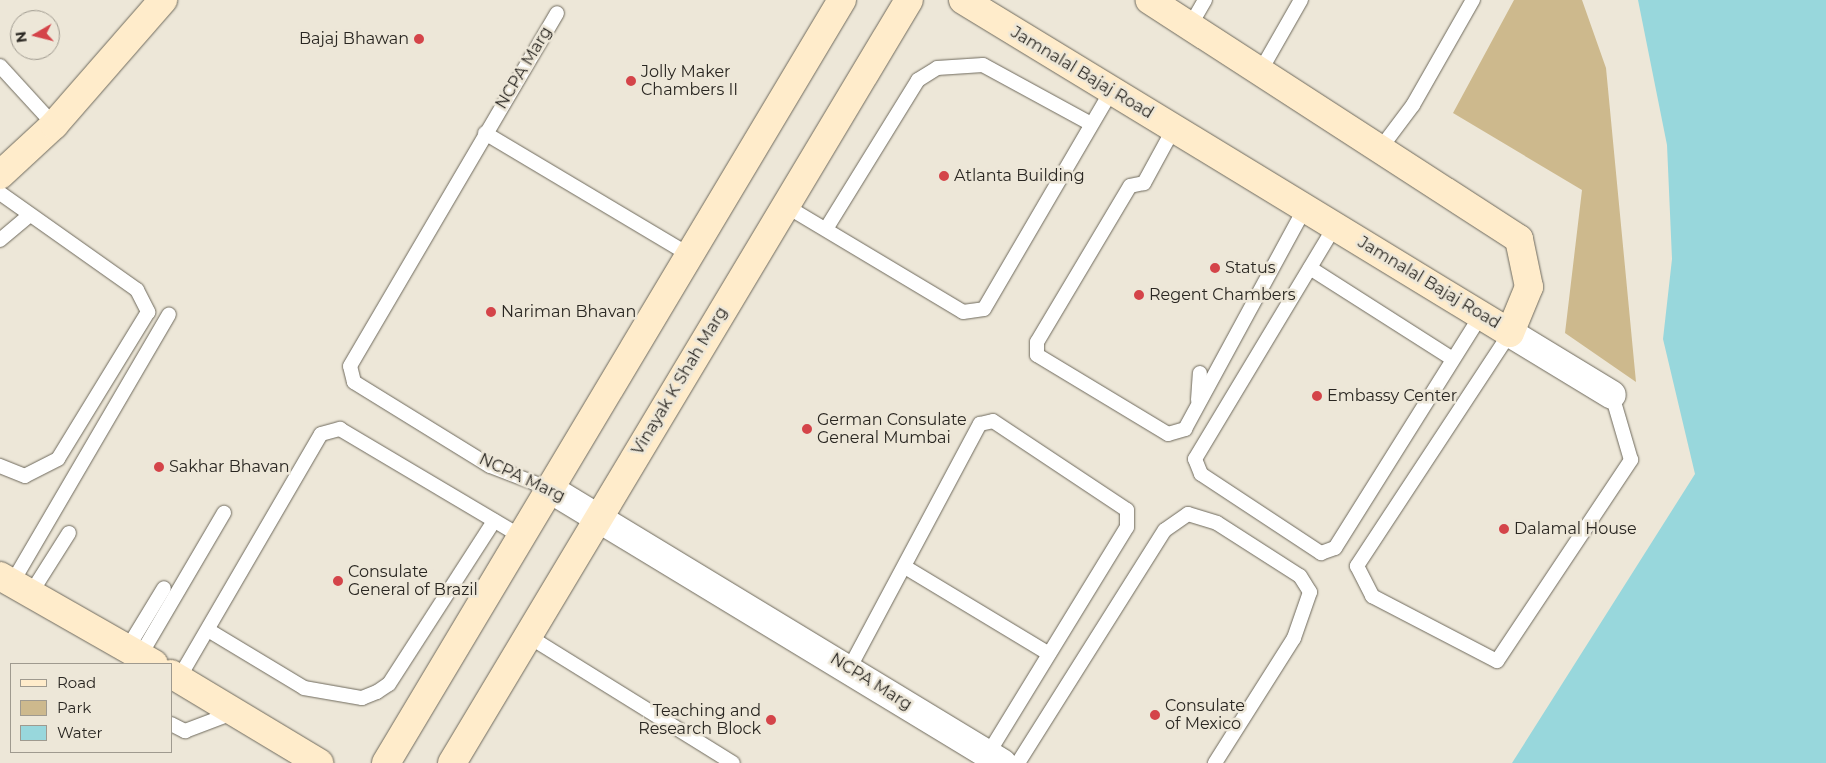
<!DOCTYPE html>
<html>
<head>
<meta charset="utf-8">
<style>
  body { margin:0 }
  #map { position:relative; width:1826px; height:763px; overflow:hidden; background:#ede7d8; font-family:Montserrat,sans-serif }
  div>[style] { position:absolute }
  .green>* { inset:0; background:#cdb98d }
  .water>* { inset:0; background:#98d7dc }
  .roads { filter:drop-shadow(0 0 1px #6e695c) drop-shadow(0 0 1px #6e695c) }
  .lane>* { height:14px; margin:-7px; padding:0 7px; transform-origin:7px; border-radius:7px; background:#fff }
  .street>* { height:28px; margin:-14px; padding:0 14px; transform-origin:14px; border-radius:14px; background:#fff }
  .secondary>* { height:28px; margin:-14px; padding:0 14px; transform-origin:14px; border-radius:14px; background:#ffeccb }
  .dots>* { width:14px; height:14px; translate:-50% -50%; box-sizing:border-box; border:2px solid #ede7d8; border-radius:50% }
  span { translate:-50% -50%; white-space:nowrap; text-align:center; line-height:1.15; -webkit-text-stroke:5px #ede7d8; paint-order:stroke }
  .poi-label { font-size:16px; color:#2a2722 }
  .right { translate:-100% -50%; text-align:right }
  .left { translate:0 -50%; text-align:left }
  .street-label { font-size:16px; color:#2a2722 }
  .legend { position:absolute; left:10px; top:663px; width:162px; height:90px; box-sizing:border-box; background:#ede7d8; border:1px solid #9f9a8f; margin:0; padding:6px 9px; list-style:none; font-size:15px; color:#2a2722 }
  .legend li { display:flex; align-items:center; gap:10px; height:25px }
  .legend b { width:25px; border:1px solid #9f9a8f }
  .north { position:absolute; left:10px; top:10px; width:50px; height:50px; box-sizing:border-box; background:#ede7d8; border:1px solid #9f9a8f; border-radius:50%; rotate:262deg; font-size:14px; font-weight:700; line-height:20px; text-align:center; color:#2a2722 }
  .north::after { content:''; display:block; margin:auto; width:18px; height:22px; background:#d44449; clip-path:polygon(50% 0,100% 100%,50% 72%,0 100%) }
</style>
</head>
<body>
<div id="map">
  <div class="green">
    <i style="clip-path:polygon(1514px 0,1582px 0,1606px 68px,1636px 382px,1565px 333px,1582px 190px,1453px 113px)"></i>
  </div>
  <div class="water">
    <i style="clip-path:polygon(1638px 0,1826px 0,1826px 763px,1512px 763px,1695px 474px,1663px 339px,1672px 259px,1667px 145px)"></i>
  </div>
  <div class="roads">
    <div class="lane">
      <i style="left:1190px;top:26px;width:30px;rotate:-60deg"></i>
      <i style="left:0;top:66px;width:80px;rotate:47.5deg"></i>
      <i style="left:1261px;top:70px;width:81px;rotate:-60.3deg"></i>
      <i style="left:1174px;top:128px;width:63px;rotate:118.6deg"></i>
      <i style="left:1144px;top:183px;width:14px;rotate:168deg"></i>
      <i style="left:1130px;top:186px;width:182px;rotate:120.8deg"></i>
      <i style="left:1037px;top:342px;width:13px;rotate:90deg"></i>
      <i style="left:1037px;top:355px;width:153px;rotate:31.1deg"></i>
      <i style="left:1168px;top:434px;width:18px;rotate:-16deg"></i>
      <i style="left:1185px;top:429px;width:251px;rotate:-61.5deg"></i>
      <i style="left:485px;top:133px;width:239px;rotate:30.8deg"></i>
      <i style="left:1380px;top:149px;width:55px;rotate:-53.1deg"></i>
      <i style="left:1413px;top:105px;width:121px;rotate:-60.3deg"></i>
      <i style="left:0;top:193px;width:168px;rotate:35.3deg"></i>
      <i style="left:137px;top:290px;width:25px;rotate:63deg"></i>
      <i style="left:148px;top:312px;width:172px;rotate:121.5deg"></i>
      <i style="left:58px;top:459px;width:37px;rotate:153deg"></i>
      <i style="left:25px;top:476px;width:27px;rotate:-158deg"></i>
      <i style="left:786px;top:206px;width:206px;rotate:30.9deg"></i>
      <i style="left:963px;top:312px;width:21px;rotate:-8deg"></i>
      <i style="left:984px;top:309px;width:250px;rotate:-59.7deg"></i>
      <i style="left:1335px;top:226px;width:272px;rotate:121deg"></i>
      <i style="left:1195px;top:459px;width:16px;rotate:68deg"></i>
      <i style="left:1201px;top:474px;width:144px;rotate:33.4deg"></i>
      <i style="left:1321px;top:553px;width:15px;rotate:-20deg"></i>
      <i style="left:1335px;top:548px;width:275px;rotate:-57.9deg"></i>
      <i style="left:826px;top:229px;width:175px;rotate:-58.3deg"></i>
      <i style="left:918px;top:80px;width:22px;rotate:-32deg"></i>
      <i style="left:937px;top:68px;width:46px;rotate:-3.7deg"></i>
      <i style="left:983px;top:65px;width:123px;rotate:28.6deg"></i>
      <i style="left:0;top:240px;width:39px;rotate:-40deg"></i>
      <i style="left:1310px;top:268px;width:169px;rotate:32.5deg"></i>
      <i style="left:1510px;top:333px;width:279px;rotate:123.3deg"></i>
      <i style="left:1357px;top:566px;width:34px;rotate:63deg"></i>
      <i style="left:1372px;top:596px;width:141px;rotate:27.5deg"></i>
      <i style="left:1497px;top:661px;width:242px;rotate:-56.3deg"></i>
      <i style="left:1631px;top:460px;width:68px;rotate:-106.3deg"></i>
      <i style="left:1198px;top:400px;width:27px;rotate:-86deg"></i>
      <i style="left:550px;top:489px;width:64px;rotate:-159deg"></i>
      <i style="left:490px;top:466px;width:160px;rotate:-148.3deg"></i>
      <i style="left:354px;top:382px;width:16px;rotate:-104deg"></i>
      <i style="left:350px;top:366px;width:409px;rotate:-59.6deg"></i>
      <i style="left:905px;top:567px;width:168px;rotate:31.1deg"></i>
      <i style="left:12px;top:583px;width:311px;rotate:-59.7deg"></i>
      <i style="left:31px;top:593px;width:71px;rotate:-57.7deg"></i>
      <i style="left:208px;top:630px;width:112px;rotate:31.1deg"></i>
      <i style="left:304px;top:688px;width:59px;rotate:9.8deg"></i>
      <i style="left:362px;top:698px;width:16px;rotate:-22deg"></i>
      <i style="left:377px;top:692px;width:14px;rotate:-34deg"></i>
      <i style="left:389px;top:684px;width:194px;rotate:-57.2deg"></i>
      <i style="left:528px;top:636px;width:241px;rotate:31.8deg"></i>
      <i style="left:127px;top:649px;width:71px;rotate:-58.8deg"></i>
      <i style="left:140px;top:656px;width:166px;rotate:-59.6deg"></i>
      <i style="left:849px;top:669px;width:278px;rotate:-61.9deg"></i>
      <i style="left:980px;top:424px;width:13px;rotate:-13deg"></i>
      <i style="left:993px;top:421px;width:161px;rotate:33.6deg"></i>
      <i style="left:1127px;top:510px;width:17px;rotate:90deg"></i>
      <i style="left:1127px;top:527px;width:266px;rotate:121.5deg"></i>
      <i style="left:179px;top:678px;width:282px;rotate:-59.8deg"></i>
      <i style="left:321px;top:434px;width:20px;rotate:-15deg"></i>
      <i style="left:340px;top:429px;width:212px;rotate:30.7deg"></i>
      <i style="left:171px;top:724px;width:16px;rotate:27deg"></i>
      <i style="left:185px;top:731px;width:53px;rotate:-20.8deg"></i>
      <i style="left:1018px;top:763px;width:275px;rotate:-57.8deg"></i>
      <i style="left:1165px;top:530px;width:28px;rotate:-35deg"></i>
      <i style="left:1188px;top:514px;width:30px;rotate:17deg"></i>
      <i style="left:1217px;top:523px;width:98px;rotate:32.6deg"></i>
      <i style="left:1300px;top:576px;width:19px;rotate:58deg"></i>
      <i style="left:1310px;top:592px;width:49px;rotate:109.2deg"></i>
      <i style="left:1294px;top:638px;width:148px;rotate:122.3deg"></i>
    </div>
    <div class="street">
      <i style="left:1510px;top:333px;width:119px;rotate:31.3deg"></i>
      <i style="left:550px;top:489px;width:529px;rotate:31.22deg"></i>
    </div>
    <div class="secondary">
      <i style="left:963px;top:0;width:640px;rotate:31.33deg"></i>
      <i style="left:1510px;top:333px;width:50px;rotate:-67.6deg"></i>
      <i style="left:1529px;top:287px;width:49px;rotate:-101.8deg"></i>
      <i style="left:1519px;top:239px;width:440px;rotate:-147.1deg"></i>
      <i style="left:0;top:175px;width:74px;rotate:-42.8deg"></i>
      <i style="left:54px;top:125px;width:166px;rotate:-48.9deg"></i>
      <i style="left:0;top:576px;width:177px;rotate:29.7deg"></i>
      <i style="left:171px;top:674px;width:173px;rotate:31deg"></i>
      <i style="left:386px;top:763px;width:889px;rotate:-59.14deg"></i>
      <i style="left:452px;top:763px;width:889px;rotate:-59.08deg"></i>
    </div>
  </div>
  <div class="dots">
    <i style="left:419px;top:39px;background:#d44449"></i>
    <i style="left:631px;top:81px;background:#d44449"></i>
    <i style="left:944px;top:176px;background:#d44449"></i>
    <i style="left:1215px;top:268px;background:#d44449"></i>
    <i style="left:1139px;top:295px;background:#d44449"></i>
    <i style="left:491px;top:312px;background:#d44449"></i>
    <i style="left:1317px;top:396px;background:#d44449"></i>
    <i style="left:807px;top:429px;background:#d44449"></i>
    <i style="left:159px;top:467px;background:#d44449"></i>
    <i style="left:1504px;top:529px;background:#d44449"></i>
    <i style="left:338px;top:581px;background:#d44449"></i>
    <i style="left:1155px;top:715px;background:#d44449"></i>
    <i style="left:771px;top:720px;background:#d44449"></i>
  </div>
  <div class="poi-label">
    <span class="right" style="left:409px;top:39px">Bajaj Bhawan</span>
    <span class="left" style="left:641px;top:81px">Jolly Maker<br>Chambers II</span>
    <span class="left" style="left:954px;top:176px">Atlanta Building</span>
    <span class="left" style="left:1225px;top:268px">Status</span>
    <span class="left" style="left:1149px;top:295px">Regent Chambers</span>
    <span class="left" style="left:501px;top:312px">Nariman Bhavan</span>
    <span class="left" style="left:1327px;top:396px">Embassy Center</span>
    <span class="left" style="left:817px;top:429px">German Consulate<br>General Mumbai</span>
    <span class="left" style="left:169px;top:467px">Sakhar Bhavan</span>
    <span class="left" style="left:1514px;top:529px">Dalamal House</span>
    <span class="left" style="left:348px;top:581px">Consulate<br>General of Brazil</span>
    <span class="left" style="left:1165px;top:715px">Consulate<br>of Mexico</span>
    <span class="right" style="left:761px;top:720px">Teaching and<br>Research Block</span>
  </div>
  <div class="street-label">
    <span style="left:524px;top:68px;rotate:-59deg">NCPA Marg</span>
    <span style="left:1082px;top:73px;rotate:31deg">Jamnalal Bajaj Road</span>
    <span style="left:1429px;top:283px;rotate:31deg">Jamnalal Bajaj Road</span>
    <span style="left:680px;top:381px;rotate:-59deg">Vinayak K Shah Marg</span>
    <span style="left:522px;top:478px;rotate:25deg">NCPA Marg</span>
    <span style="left:871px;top:682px;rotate:32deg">NCPA Marg</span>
  </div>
  <ul class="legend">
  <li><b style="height:6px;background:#ffeccb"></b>Road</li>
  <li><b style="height:14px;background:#cdb98d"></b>Park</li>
  <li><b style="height:14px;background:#98d7dc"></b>Water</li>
  </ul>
  <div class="north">N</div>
</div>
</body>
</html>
